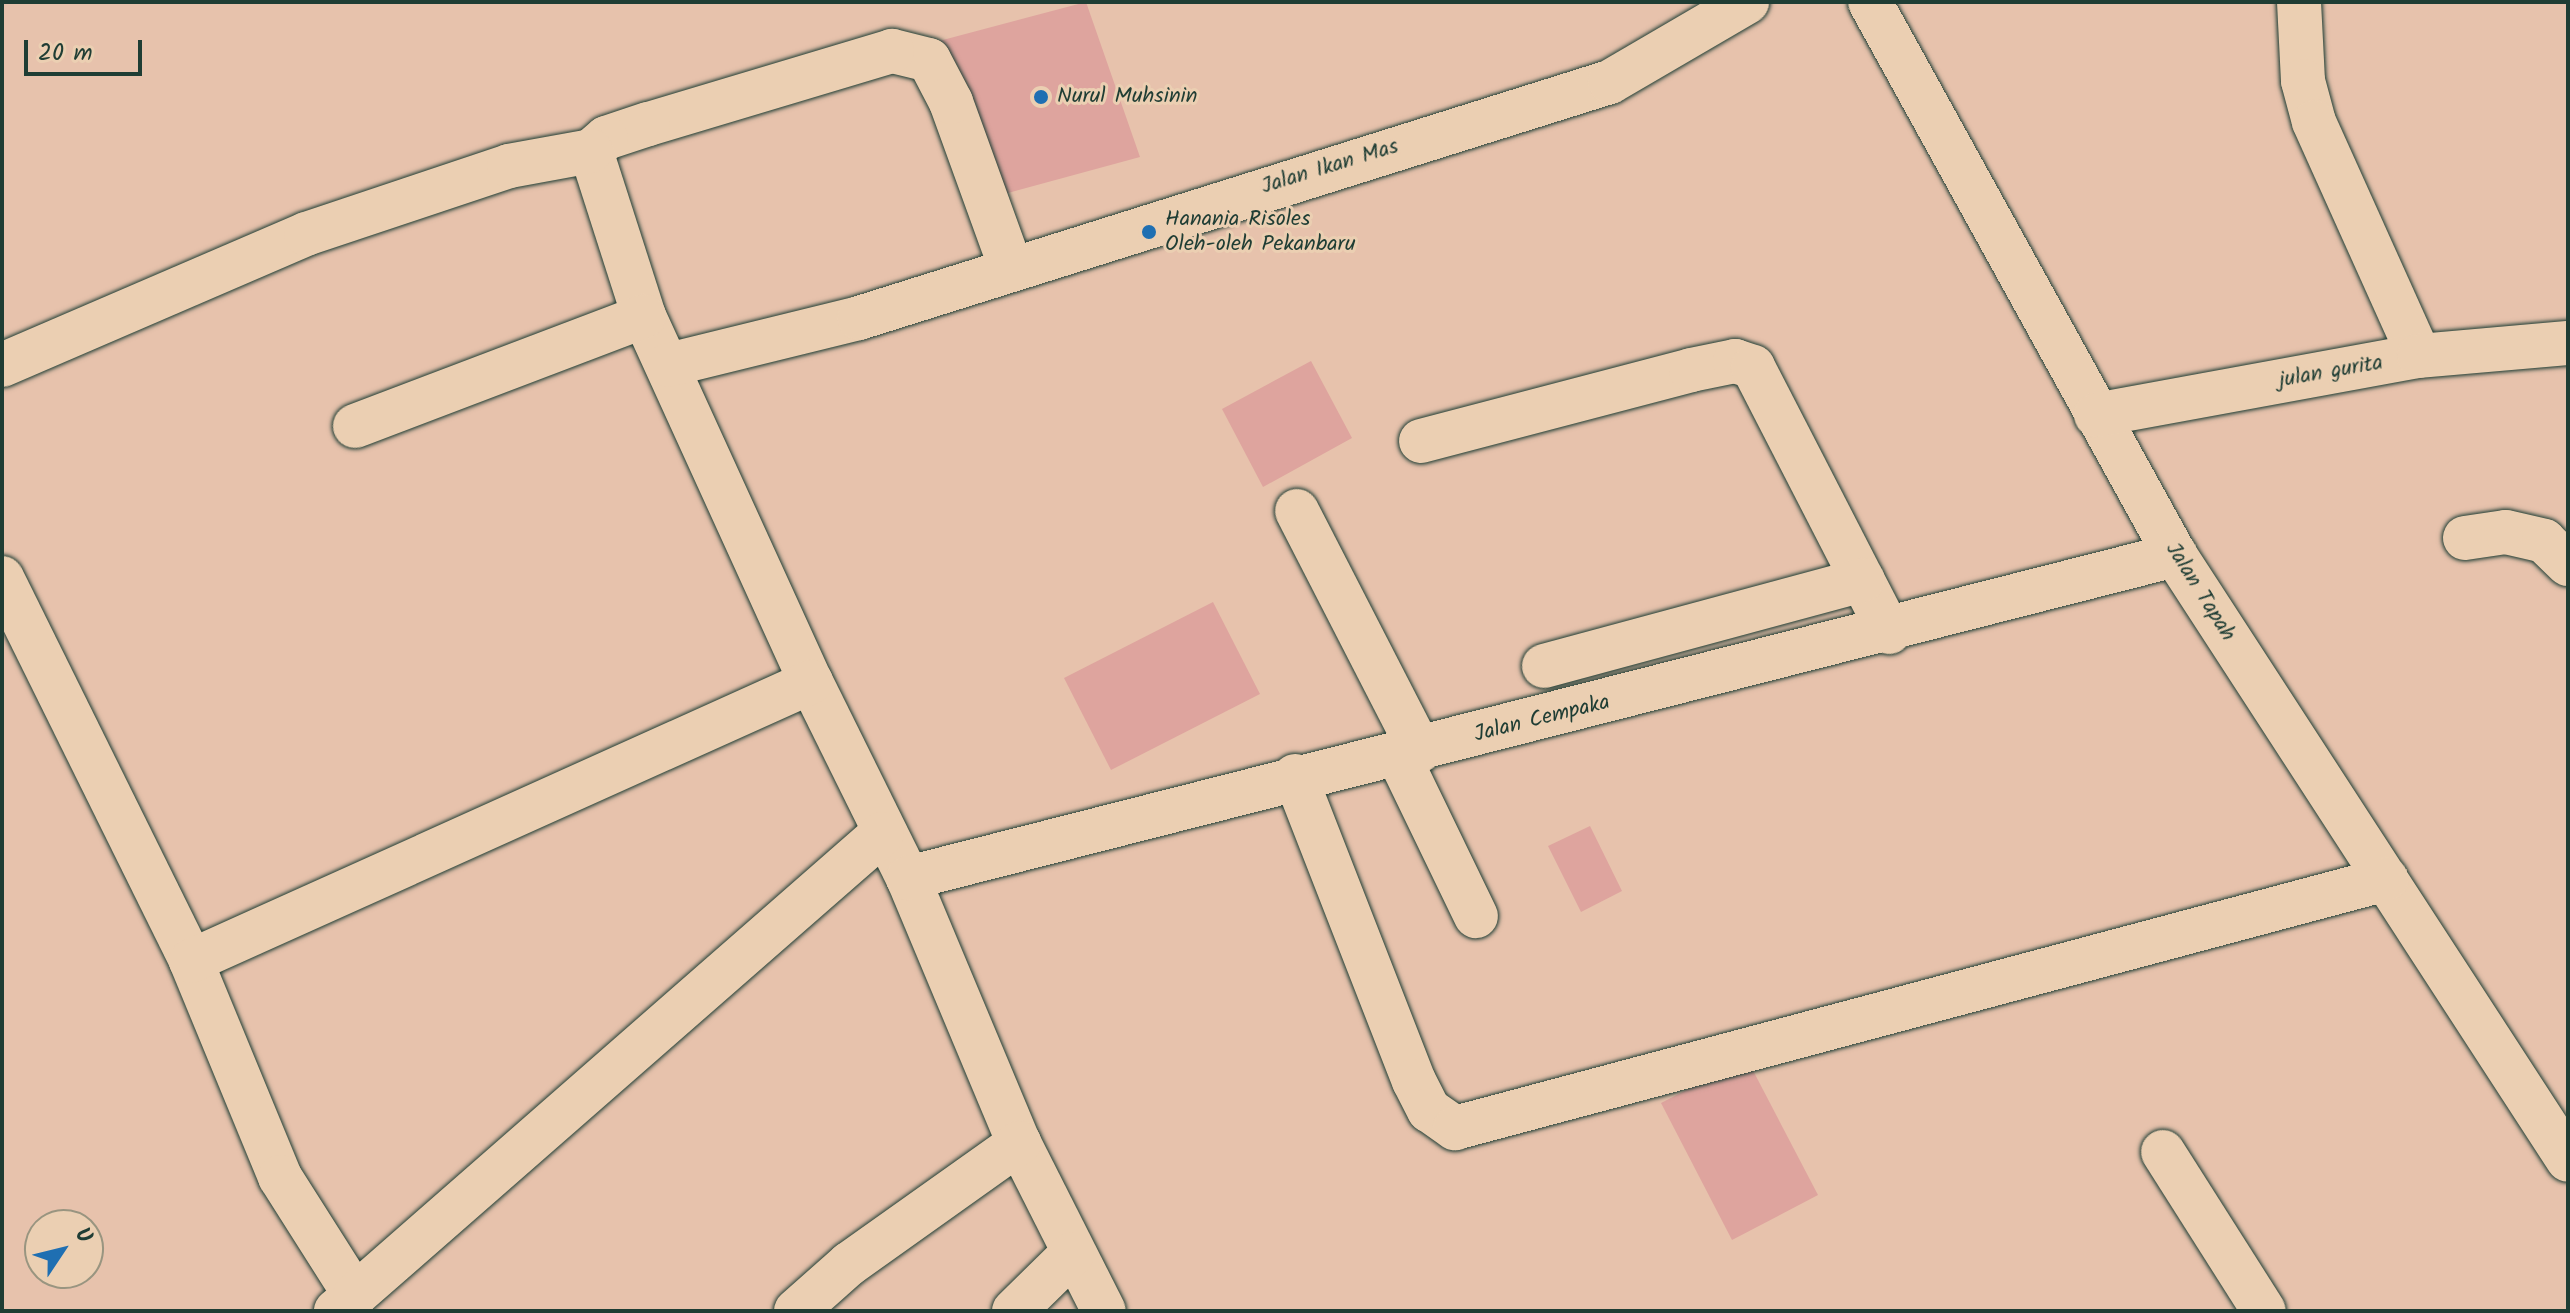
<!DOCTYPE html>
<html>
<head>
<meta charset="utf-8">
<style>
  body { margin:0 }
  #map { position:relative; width:2570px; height:1313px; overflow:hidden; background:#e7c2ac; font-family:Kalam,sans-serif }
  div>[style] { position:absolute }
  .building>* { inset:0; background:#dea49e }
  .roads { filter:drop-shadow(0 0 2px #1f3d34) drop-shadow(0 0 2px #1f3d34) }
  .street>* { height:44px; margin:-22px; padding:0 22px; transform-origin:22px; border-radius:22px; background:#ebcfb2 }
  .dots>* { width:22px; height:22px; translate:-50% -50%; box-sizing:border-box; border:4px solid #ebcfb2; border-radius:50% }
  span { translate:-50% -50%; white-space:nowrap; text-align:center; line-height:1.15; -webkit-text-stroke:6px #ebcfb2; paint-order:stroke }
  .poi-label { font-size:22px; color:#1f3d34 }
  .left { translate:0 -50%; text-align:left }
  .street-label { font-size:22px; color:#1f3d34 }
  .frame { position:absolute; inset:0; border:4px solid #1f3d34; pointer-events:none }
  .north { position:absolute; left:24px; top:1209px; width:80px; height:80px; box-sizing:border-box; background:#ebcfb2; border:2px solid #999580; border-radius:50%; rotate:55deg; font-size:22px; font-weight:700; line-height:32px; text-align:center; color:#1f3d34 }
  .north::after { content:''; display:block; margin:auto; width:28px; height:36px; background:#1f6fb2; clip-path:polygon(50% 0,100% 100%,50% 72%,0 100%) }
  .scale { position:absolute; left:24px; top:40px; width:118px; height:36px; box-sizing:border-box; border:4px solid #1f3d34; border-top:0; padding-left:10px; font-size:24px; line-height:28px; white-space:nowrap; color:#1f3d34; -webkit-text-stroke:6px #ebcfb2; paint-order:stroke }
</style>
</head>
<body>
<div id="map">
  <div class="building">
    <i style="clip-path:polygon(1086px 2px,1140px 157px,997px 196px,939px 41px)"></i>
    <i style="clip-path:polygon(1311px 361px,1352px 438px,1263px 487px,1222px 409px)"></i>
    <i style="clip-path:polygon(1213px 602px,1260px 694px,1111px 770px,1064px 678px)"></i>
    <i style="clip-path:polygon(1590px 826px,1622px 891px,1581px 912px,1548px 846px)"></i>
    <i style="clip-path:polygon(1747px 1059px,1818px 1195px,1732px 1240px,1661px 1103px)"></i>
  </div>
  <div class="roads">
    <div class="street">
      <i style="left:1870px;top:2px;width:632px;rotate:61.12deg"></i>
      <i style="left:2175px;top:555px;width:721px;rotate:56.99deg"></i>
      <i style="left:2299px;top:2px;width:79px;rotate:87.1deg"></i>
      <i style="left:2303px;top:81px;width:42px;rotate:75deg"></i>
      <i style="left:2314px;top:122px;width:256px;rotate:65.8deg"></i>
      <i style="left:1011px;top:268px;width:177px;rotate:-109.9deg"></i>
      <i style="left:951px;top:102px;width:47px;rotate:-117.6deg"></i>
      <i style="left:929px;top:60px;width:38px;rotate:-166deg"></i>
      <i style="left:892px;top:51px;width:255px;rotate:163.3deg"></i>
      <i style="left:648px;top:124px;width:44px;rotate:161.6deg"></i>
      <i style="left:606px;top:138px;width:20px;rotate:139deg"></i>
      <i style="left:591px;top:151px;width:173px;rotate:72.2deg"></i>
      <i style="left:644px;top:316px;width:402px;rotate:65.5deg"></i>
      <i style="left:811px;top:682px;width:219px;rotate:63.7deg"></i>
      <i style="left:908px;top:878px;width:287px;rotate:67.3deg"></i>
      <i style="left:1019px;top:1143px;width:188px;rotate:63.2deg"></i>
      <i style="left:2px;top:365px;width:331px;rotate:-23.3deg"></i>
      <i style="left:306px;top:234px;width:214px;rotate:-18.5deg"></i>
      <i style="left:509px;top:166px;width:83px;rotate:-10.4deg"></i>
      <i style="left:668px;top:365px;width:197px;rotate:-13.8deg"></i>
      <i style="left:859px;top:318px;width:787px;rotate:-17.45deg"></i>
      <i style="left:1610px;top:82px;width:159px;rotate:-30.3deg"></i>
      <i style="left:2096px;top:415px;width:328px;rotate:-10.4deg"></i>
      <i style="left:2419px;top:356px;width:150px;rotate:-5deg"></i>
      <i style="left:355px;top:426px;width:309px;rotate:-20.8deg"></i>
      <i style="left:1421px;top:441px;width:279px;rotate:-14.7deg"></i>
      <i style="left:1691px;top:370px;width:45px;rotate:-11.6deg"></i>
      <i style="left:1735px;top:361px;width:19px;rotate:18deg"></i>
      <i style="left:1753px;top:367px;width:298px;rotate:62.8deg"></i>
      <i style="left:1297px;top:511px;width:269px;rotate:62.8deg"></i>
      <i style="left:2465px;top:538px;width:41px;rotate:-8.3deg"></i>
      <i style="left:2506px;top:532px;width:39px;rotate:13deg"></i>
      <i style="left:2544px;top:541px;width:33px;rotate:44deg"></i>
      <i style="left:2px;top:578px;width:427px;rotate:63.7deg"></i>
      <i style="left:191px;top:961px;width:234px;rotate:67.6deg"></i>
      <i style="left:280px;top:1177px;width:140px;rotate:57.6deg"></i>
      <i style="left:355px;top:1295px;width:25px;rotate:140deg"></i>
      <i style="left:1544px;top:666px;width:330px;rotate:-15.1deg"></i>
      <i style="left:1398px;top:755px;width:179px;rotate:64.2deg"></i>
      <i style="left:1295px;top:776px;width:327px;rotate:68.7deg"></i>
      <i style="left:1414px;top:1081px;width:33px;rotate:63deg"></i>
      <i style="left:1429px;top:1110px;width:32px;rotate:35deg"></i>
      <i style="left:1455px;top:1128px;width:964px;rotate:-14.97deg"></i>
      <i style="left:908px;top:878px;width:1308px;rotate:-14.3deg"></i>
      <i style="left:191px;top:961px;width:680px;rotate:-24.23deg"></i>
      <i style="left:2163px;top:1152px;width:188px;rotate:57.6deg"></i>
      <i style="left:355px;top:1295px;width:700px;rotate:-41.18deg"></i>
      <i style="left:796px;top:1311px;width:71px;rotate:-41.6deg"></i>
      <i style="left:849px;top:1264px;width:209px;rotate:-35.4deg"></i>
      <i style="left:1014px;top:1311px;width:81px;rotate:-44.5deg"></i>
    </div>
  </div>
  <div class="dots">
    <i style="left:1041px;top:97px;background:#1f6fb2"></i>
    <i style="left:1149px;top:232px;background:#1f6fb2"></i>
  </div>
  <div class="poi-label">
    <span class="left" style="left:1057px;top:97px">Nurul Muhsinin</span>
    <span class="left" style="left:1165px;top:232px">Hanania Risoles<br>Oleh-oleh Pekanbaru</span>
  </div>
  <div class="street-label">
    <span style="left:1330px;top:167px;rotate:-17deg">Jalan Ikan Mas</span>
    <span style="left:2331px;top:372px;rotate:-10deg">julan gurita</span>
    <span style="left:2200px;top:592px;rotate:58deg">Jalan Tapah</span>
    <span style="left:1542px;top:719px;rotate:-14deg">Jalan Cempaka</span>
  </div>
  <div class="frame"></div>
  <div class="north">U</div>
  <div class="scale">20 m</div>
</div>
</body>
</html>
